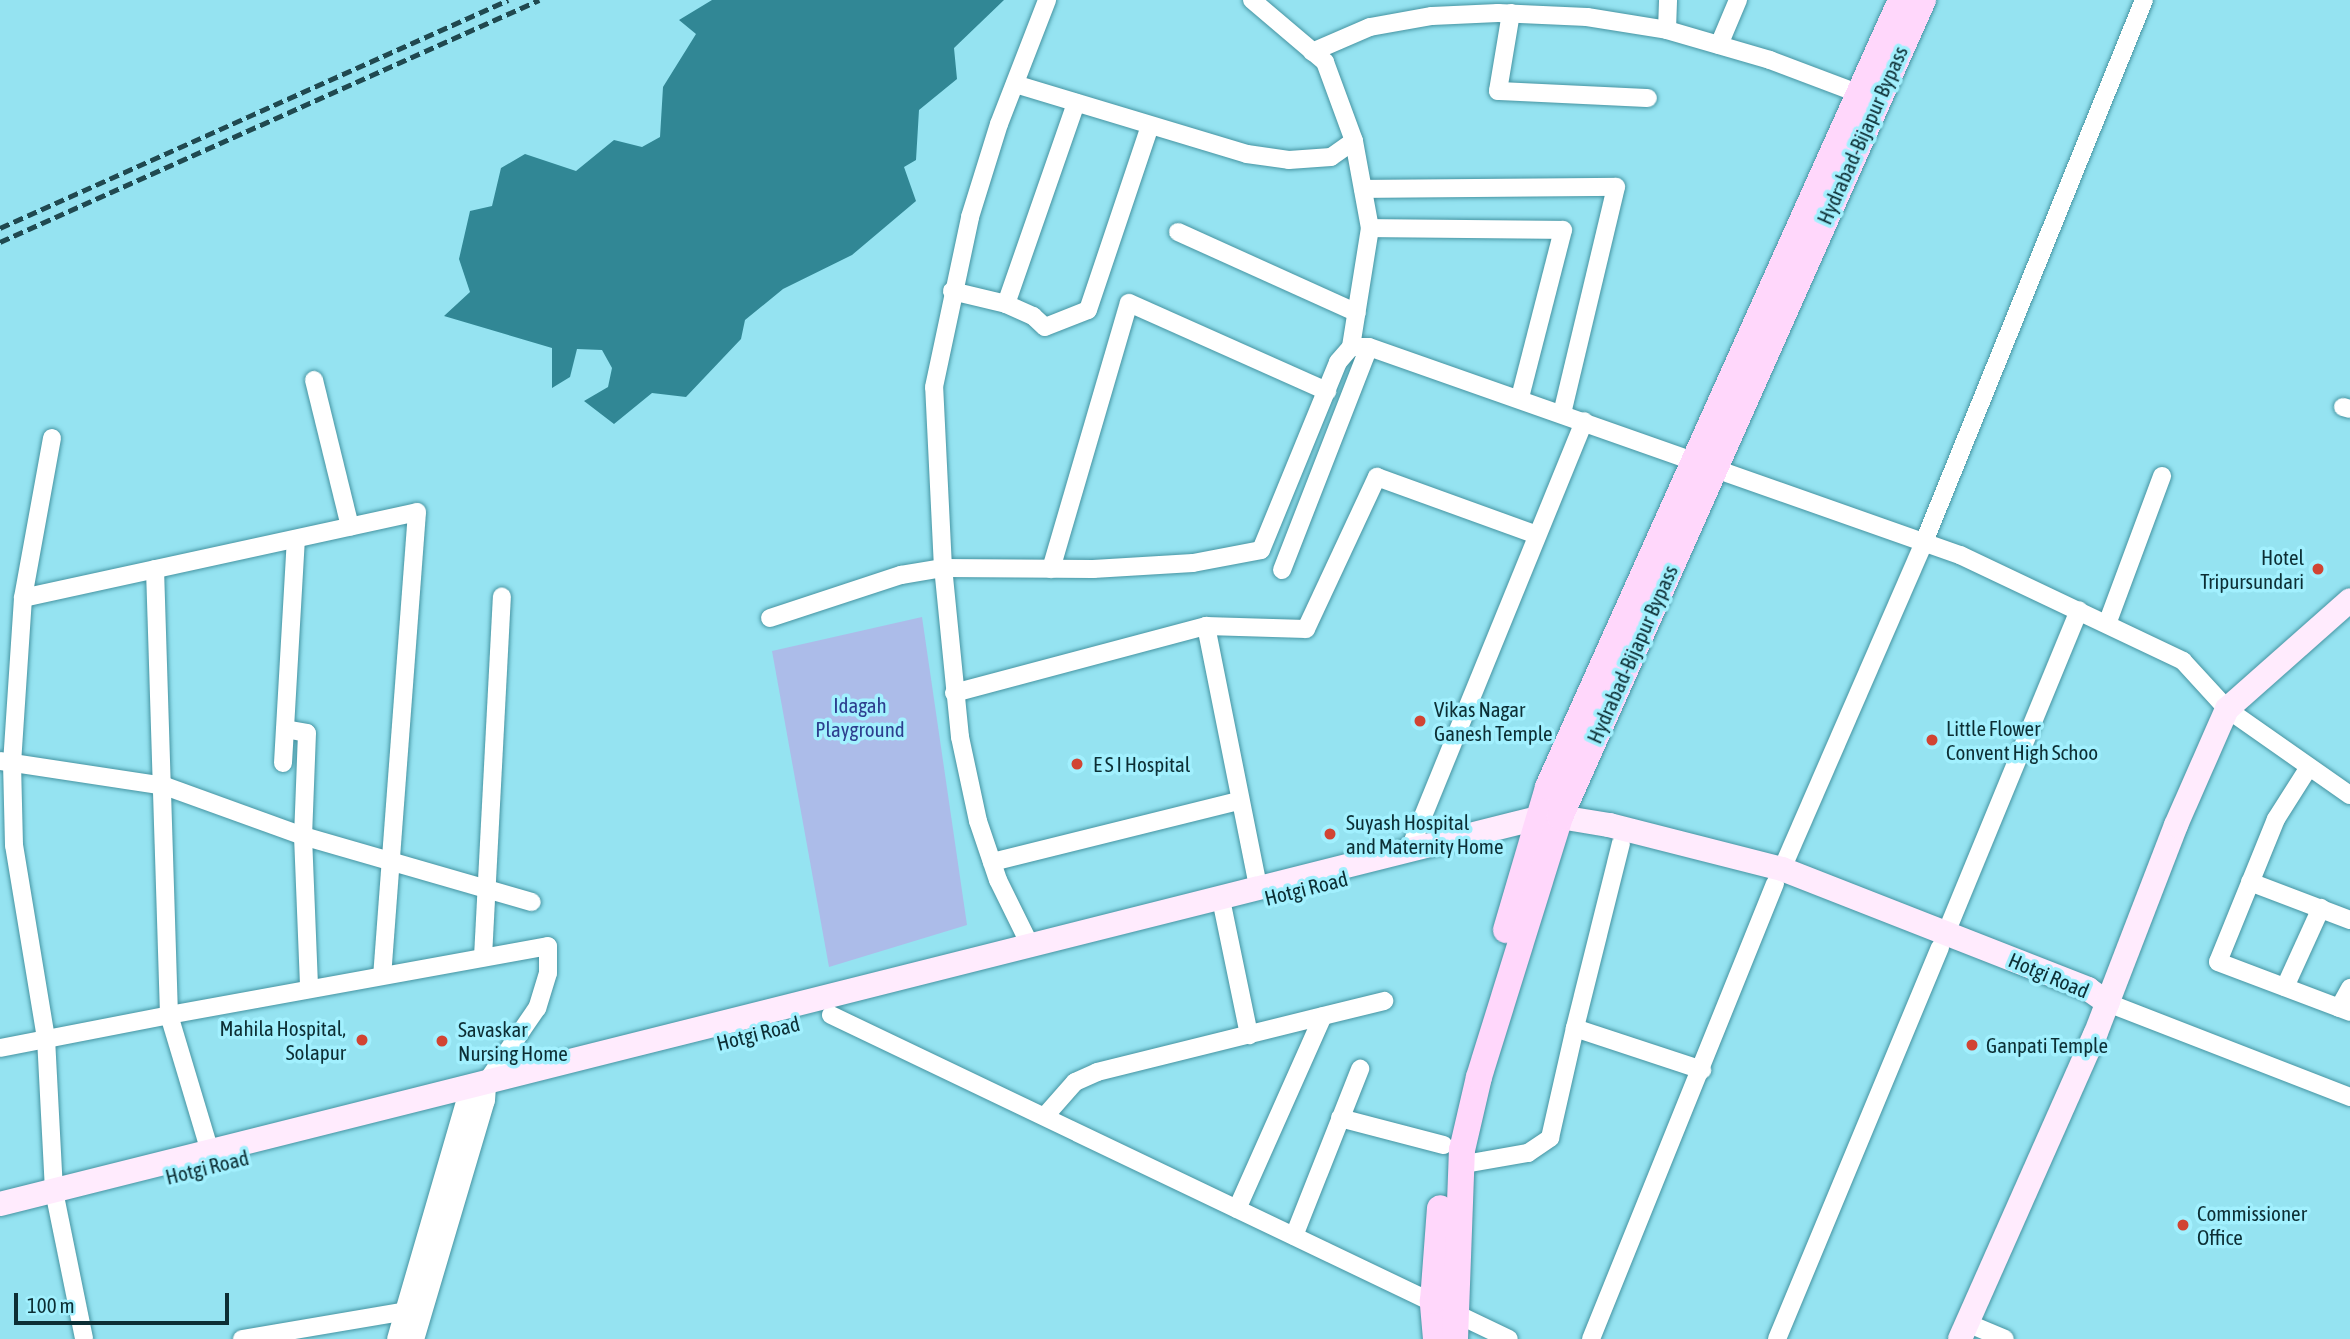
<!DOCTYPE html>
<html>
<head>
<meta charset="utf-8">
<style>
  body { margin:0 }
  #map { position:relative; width:2350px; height:1339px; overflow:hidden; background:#95e3f1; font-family:"Asap Condensed",sans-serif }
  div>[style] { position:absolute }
  .green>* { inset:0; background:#acbce9 }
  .water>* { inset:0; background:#318795 }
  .roads { filter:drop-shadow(0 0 2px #4694a2) drop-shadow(0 0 2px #4694a2) }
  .minor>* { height:18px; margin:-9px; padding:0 9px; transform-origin:9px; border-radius:9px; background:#fff }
  .tertiary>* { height:21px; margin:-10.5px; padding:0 10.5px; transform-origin:10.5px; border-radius:10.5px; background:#fff }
  .secondary>* { height:24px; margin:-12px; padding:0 12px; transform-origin:12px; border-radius:12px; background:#ffebfd }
  .primary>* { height:26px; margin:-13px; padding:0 13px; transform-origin:13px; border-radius:13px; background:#ffd7fb }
  .rail>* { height:4.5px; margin-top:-2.25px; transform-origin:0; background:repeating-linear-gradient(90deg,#204950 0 10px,transparent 0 15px) }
  .dots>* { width:19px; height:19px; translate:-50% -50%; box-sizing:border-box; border:4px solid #a2f0fe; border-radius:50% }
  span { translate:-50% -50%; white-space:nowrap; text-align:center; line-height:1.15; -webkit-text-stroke:7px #a2f0fe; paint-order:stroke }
  .street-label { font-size:21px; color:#0c2e34 }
  .poi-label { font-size:21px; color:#0c2e34 }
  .right { translate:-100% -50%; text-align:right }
  .left { translate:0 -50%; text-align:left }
  .park-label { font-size:21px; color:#2d3e8e }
  .scale { position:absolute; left:14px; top:1293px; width:215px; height:32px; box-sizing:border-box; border:4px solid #0c2e34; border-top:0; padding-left:9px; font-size:21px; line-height:24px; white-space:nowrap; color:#0c2e34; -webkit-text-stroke:5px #a2f0fe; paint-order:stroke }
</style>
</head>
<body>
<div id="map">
  <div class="green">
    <i style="clip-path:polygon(922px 617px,967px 925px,829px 967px,772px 651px)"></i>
  </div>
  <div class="water">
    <i style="clip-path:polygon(712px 0,1004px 0,954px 48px,957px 79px,919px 110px,916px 160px,904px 167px,916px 201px,852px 255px,783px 289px,745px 320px,741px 339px,686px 397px,652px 393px,614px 424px,584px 401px,608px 387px,612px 368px,602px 350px,577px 349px,570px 377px,552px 388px,552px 348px,444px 316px,470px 292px,459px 259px,470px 211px,492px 206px,501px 168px,525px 154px,576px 171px,614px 140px,642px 147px,660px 137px,663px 87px,696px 34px,679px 20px)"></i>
  </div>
  <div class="roads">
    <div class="minor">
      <i style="left:1252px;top:0;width:96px;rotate:40.3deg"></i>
      <i style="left:1325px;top:62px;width:84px;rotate:69.8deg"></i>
      <i style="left:1354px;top:141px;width:88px;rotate:79.6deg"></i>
      <i style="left:1370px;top:228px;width:121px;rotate:99.1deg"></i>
      <i style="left:1511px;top:13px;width:79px;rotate:99.5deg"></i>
      <i style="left:1498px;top:91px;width:150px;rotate:2.7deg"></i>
      <i style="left:1667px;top:30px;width:30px;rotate:-88deg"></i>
      <i style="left:1719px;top:45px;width:49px;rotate:-67.1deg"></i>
      <i style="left:1312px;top:52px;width:63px;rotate:-23.3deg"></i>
      <i style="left:1370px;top:27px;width:63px;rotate:-10.1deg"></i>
      <i style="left:1432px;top:16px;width:66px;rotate:-2.6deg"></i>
      <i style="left:1498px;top:13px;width:89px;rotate:2.6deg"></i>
      <i style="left:1587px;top:17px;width:81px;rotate:9.2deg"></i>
      <i style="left:1667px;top:30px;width:107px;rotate:16.2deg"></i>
      <i style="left:1770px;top:60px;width:96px;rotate:20.7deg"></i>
      <i style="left:1015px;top:84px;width:242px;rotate:16.8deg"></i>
      <i style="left:1247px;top:154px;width:42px;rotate:8.1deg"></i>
      <i style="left:1289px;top:160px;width:42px;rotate:-4.1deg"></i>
      <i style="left:1331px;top:157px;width:28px;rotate:-35deg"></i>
      <i style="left:1363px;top:189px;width:253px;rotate:-0.5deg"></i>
      <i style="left:1616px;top:187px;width:232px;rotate:103.4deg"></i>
      <i style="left:1370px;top:228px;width:193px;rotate:0.6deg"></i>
      <i style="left:1563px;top:230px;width:173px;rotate:104.4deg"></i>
      <i style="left:1178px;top:232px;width:196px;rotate:24.3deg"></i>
      <i style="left:952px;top:291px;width:56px;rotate:13.5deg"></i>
      <i style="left:1006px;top:304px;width:30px;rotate:24deg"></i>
      <i style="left:1033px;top:316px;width:16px;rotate:43deg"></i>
      <i style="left:1045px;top:327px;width:46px;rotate:-21.6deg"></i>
      <i style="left:1088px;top:310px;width:194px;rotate:-71.4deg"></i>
      <i style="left:1006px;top:304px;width:213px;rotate:-70.8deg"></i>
      <i style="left:314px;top:380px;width:151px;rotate:76.2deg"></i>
      <i style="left:2343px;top:407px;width:7px;rotate:16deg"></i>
      <i style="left:52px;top:438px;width:163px;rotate:100.3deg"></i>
      <i style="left:23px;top:598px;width:165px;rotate:93.8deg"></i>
      <i style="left:12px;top:763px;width:82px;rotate:88.6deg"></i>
      <i style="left:14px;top:845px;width:196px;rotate:80.6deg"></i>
      <i style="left:46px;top:1038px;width:153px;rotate:87deg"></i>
      <i style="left:54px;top:1191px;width:151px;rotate:78.5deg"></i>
      <i style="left:155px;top:569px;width:446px;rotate:88.2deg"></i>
      <i style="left:169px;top:1015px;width:385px;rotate:-10.3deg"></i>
      <i style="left:548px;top:946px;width:27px;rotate:90deg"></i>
      <i style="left:548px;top:973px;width:37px;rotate:107deg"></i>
      <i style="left:537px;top:1008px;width:92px;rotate:124.4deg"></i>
      <i style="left:1051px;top:569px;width:277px;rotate:-73.7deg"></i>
      <i style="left:1129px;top:303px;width:217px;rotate:24deg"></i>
      <i style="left:1282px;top:570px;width:239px;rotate:-68.7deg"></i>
      <i style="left:1369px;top:347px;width:627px;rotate:19.39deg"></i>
      <i style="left:1960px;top:555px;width:247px;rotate:25.4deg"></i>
      <i style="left:2183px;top:661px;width:65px;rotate:47.5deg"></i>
      <i style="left:2227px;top:709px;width:150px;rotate:35deg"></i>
      <i style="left:23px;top:598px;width:403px;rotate:-12.3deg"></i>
      <i style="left:417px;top:512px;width:463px;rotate:94.3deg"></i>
      <i style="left:770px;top:618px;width:138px;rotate:-18.2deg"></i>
      <i style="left:901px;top:575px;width:43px;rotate:-9.5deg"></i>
      <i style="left:943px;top:568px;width:150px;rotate:0.4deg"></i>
      <i style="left:1093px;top:569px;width:100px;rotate:-3.4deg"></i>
      <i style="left:1193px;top:563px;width:69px;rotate:-10.8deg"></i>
      <i style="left:1261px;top:550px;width:203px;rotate:-67.7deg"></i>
      <i style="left:1338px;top:362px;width:20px;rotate:-49deg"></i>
      <i style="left:1351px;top:347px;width:18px"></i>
      <i style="left:2107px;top:624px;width:158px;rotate:-69.6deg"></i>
      <i style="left:1206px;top:626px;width:266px;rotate:78.7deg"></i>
      <i style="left:954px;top:693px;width:261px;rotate:-14.9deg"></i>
      <i style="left:1206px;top:626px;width:100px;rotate:1.7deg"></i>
      <i style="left:1306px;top:629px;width:168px;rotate:-65deg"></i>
      <i style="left:1377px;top:477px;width:170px;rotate:19.9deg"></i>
      <i style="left:285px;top:729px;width:22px;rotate:10deg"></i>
      <i style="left:307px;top:733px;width:103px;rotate:92.2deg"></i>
      <i style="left:303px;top:836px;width:152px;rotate:87.7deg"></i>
      <i style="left:0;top:761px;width:167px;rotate:8.6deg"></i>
      <i style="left:165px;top:786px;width:147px;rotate:19.9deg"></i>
      <i style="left:303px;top:836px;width:238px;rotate:16.1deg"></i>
      <i style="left:283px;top:763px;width:224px;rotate:-86.7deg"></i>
      <i style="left:2309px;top:767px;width:62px;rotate:122.4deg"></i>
      <i style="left:2276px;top:819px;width:154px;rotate:112.1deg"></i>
      <i style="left:2218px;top:962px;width:141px;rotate:20.7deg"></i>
      <i style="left:1621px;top:843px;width:191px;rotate:104deg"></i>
      <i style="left:1575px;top:1028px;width:134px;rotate:18.3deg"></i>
      <i style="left:1410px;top:848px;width:461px;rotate:-67.8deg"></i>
      <i style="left:992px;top:862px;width:253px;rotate:-13.9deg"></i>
      <i style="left:1782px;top:869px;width:357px;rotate:-66.5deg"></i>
      <i style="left:1924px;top:542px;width:585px;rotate:-67.91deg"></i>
      <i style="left:2250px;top:882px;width:107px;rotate:20.8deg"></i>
      <i style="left:1223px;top:909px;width:129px;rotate:78.3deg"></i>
      <i style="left:1946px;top:933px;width:349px;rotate:-67.6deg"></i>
      <i style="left:1030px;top:945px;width:72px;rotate:-116.2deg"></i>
      <i style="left:998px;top:880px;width:62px;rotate:-108.7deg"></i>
      <i style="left:978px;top:821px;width:86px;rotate:-102.1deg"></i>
      <i style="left:960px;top:737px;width:170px;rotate:-95.7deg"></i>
      <i style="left:943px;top:568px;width:181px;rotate:-92.8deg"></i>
      <i style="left:934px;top:387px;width:174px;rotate:-78deg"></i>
      <i style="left:970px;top:217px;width:97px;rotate:-72.7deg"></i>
      <i style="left:999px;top:124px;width:133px;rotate:-68.8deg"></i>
      <i style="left:483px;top:957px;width:361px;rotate:-87deg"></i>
      <i style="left:2285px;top:987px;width:87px;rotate:-65.5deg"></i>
      <i style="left:2108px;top:1003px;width:260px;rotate:21.2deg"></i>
      <i style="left:2339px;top:1008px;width:23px;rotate:-61deg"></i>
      <i style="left:831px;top:1015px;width:751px;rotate:25.54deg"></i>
      <i style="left:0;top:1048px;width:172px;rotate:-11deg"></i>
      <i style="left:169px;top:1015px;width:143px;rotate:73.3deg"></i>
      <i style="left:1045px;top:1116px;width:45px;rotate:-48.6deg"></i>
      <i style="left:1075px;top:1082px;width:24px;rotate:-24deg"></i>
      <i style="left:1097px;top:1072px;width:296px;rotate:-13.9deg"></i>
      <i style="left:1340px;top:1118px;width:107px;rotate:14.6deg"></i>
      <i style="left:1459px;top:1165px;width:70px;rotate:-9.9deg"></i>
      <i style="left:1528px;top:1153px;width:27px;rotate:-34deg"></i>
      <i style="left:1550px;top:1138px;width:113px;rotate:-77.2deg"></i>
      <i style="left:1237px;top:1209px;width:211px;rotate:-66deg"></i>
      <i style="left:1294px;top:1236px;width:180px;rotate:-68.4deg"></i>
      <i style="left:1967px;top:1323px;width:41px;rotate:22.8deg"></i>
      <i style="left:242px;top:1339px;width:174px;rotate:-9.6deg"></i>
      <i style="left:1591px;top:1339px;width:491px;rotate:-68deg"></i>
      <i style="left:1777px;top:1339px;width:424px;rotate:-67.4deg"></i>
    </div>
    <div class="tertiary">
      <i style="left:397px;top:1339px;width:261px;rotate:-73.8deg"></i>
      <i style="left:413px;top:1339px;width:249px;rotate:-73.5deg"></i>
      <i style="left:484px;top:1100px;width:16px;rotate:-86deg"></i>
    </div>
    <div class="secondary">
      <i style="left:0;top:1204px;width:1586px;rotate:-14.09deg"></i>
      <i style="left:1538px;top:818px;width:22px;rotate:-3deg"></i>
      <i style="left:1560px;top:817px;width:50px;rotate:9.3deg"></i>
      <i style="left:1609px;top:825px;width:179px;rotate:14.3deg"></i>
      <i style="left:1782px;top:869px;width:329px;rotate:21.4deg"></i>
      <i style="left:2088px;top:989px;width:24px;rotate:35deg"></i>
      <i style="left:1960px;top:1339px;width:333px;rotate:-66.1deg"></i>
      <i style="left:2095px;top:1035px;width:225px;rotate:-68.9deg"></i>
      <i style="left:2176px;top:825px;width:127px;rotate:-66.3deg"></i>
      <i style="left:2227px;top:709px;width:164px;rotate:-41.5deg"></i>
    </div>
    <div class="primary">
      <i style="left:1506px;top:930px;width:149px;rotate:-73.6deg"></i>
      <i style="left:1548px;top:787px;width:863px;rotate:-65.84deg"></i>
      <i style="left:1436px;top:1339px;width:38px;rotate:-95deg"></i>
      <i style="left:1433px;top:1301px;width:93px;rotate:-85.7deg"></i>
      <i style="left:1455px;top:1339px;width:189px;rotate:-87.9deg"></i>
      <i style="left:1462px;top:1150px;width:75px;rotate:-76.9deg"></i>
      <i style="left:1479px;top:1077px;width:272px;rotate:-72.7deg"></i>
      <i style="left:1560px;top:817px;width:894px;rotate:-66.04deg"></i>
    </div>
  </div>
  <div class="rail">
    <i style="left:0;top:228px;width:557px;rotate:-24.17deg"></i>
    <i style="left:0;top:242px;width:591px;rotate:-24.18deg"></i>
  </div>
  <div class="dots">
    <i style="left:2318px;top:569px;background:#d14433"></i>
    <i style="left:1420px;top:721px;background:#d14433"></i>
    <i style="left:1932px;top:740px;background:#d14433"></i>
    <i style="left:1077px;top:764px;background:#d14433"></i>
    <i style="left:1330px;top:834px;background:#d14433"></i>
    <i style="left:362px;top:1040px;background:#d14433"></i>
    <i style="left:442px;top:1041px;background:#d14433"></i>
    <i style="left:1972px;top:1045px;background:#d14433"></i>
    <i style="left:2183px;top:1225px;background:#d14433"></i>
  </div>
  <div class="street-label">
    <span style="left:1862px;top:135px;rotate:-66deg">Hydrabad-Bijapur Bypass</span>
    <span style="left:1632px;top:654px;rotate:-66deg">Hydrabad-Bijapur Bypass</span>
    <span style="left:1306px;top:888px;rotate:-14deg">Hotgi Road</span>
    <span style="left:2049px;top:975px;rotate:23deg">Hotgi Road</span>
    <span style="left:758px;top:1033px;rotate:-14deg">Hotgi Road</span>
    <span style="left:207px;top:1167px;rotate:-14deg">Hotgi Road</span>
  </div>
  <div class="poi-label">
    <span class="right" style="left:2304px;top:569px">Hotel<br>Tripursundari</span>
    <span class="left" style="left:1434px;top:721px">Vikas Nagar<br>Ganesh Temple</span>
    <span class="left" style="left:1946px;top:740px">Little Flower<br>Convent High Schoo</span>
    <span class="left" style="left:1093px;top:764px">E S I Hospital</span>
    <span class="left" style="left:1346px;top:834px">Suyash Hospital<br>and Maternity Home</span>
    <span class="right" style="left:346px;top:1040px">Mahila Hospital,<br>Solapur</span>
    <span class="left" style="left:458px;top:1041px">Savaskar<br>Nursing Home</span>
    <span class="left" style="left:1986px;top:1045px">Ganpati Temple</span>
    <span class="left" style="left:2197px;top:1225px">Commissioner<br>Office</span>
  </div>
  <div class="park-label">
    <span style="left:860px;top:717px">Idagah<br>Playground</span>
  </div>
  <div class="scale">100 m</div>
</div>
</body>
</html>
